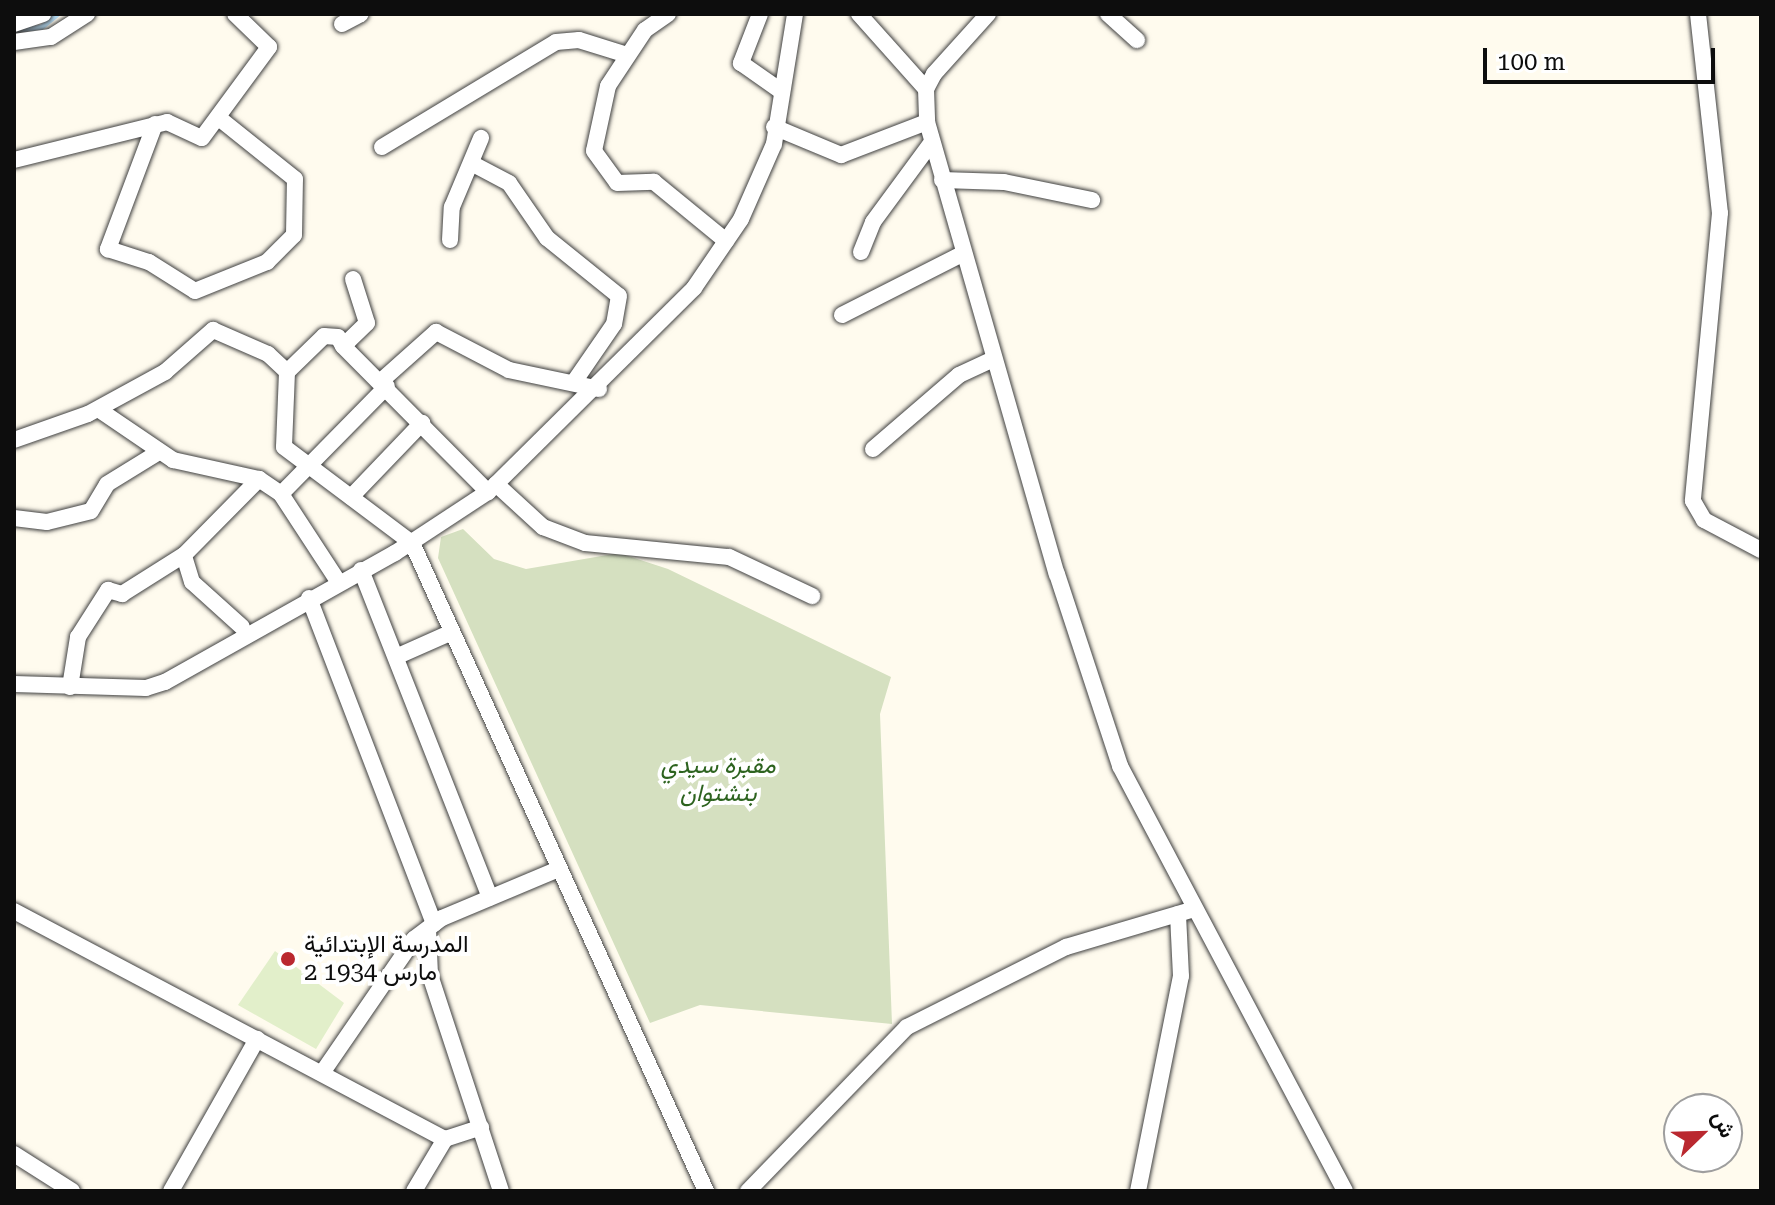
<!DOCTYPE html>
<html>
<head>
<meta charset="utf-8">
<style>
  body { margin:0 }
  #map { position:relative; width:1775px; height:1205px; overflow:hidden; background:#fffbee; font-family:"Roboto Serif",Vazirmatn,serif }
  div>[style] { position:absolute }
  .cemetery>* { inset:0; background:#d5e0c0 }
  .pitch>* { inset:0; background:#e2efca }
  .stream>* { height:5px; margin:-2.5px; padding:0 2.5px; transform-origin:2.5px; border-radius:2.5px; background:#b4dcf5 }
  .roads { filter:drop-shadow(0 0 2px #404040) drop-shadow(0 0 2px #404040) }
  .minor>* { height:16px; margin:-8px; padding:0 8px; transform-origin:8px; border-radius:8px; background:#fff }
  .dots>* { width:22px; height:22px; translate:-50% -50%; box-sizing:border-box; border:4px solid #fff; border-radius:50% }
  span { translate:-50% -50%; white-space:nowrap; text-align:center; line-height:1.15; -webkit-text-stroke:8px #fff; paint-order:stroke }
  .park-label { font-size:24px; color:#2d631f; font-style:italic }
  .poi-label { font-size:24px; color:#0d0d0d }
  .left { translate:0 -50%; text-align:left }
  .frame { position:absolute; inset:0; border:16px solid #0d0d0d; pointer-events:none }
  .north { position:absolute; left:1663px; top:1093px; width:80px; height:80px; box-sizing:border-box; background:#fff; border:2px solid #9e9e9e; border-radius:50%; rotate:67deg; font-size:22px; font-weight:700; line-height:32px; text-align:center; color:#0d0d0d }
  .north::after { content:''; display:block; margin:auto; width:28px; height:36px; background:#ba282f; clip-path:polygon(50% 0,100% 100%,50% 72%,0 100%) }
  .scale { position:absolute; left:1483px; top:48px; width:232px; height:36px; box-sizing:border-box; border:4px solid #0d0d0d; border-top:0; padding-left:10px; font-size:24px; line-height:28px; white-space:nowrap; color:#0d0d0d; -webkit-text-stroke:6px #fff; paint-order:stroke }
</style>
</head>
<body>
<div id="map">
  <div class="cemetery">
    <i style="clip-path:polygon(463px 529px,494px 559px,526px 569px,619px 553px,668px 569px,891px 677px,880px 714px,892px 1024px,700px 1005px,650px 1023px,438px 558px,441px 537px)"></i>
  </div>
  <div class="pitch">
    <i style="clip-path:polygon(275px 951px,344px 1003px,316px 1049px,238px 1005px)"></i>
  </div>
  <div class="stream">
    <i style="left:15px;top:30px;width:26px;rotate:-7deg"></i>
    <i style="left:41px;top:27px;width:21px;rotate:-39deg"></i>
  </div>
  <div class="roads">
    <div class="minor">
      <i style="left:668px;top:14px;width:28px;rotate:145deg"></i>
      <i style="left:645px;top:30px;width:67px;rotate:123.5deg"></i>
      <i style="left:608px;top:86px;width:66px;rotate:102.2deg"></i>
      <i style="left:594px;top:151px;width:39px;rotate:54deg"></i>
      <i style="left:617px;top:183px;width:37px;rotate:-2deg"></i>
      <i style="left:654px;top:182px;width:93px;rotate:39.3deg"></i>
      <i style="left:760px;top:14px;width:53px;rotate:111.2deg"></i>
      <i style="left:741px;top:63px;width:49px;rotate:35deg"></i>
      <i style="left:859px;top:14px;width:101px;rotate:48.2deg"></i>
      <i style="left:988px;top:14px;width:81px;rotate:132deg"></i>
      <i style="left:934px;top:74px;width:17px;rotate:118deg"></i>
      <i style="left:926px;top:89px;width:33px;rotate:88deg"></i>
      <i style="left:927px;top:122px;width:470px;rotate:74deg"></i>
      <i style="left:1057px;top:574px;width:202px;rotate:71.8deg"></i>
      <i style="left:1120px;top:766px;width:481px;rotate:62.1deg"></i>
      <i style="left:1108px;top:14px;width:39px;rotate:42deg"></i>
      <i style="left:1698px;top:14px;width:200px;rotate:83.7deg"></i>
      <i style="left:1720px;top:213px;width:289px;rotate:95.4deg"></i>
      <i style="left:1693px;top:501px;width:22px;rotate:60deg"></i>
      <i style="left:1704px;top:520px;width:64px;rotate:27.8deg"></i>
      <i style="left:14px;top:24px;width:31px;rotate:-19deg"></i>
      <i style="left:342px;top:24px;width:21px;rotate:-28deg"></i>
      <i style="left:14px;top:42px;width:37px;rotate:-8deg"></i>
      <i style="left:51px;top:37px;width:43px;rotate:-32.6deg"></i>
      <i style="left:155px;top:124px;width:134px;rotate:110.6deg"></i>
      <i style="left:108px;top:249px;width:43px;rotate:17.6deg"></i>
      <i style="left:149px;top:262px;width:54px;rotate:32.2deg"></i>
      <i style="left:195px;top:291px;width:78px;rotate:-21.9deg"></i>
      <i style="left:267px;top:262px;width:38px;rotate:-45deg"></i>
      <i style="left:294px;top:235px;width:56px;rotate:-89deg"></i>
      <i style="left:295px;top:179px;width:96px;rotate:-141.3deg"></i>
      <i style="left:774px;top:127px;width:73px;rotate:22.7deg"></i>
      <i style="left:841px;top:155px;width:92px;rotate:-21deg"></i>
      <i style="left:382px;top:147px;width:203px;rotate:-31.1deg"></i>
      <i style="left:556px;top:42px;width:23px;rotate:-5deg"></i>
      <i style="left:579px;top:40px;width:50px;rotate:17.4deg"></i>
      <i style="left:14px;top:160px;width:158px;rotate:-13.9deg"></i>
      <i style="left:167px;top:122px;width:38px;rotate:25deg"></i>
      <i style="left:202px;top:138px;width:113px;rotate:-53.6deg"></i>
      <i style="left:269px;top:47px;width:47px;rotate:-135.9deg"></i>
      <i style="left:473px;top:164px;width:41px;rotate:27.8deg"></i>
      <i style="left:509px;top:183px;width:67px;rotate:55.4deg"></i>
      <i style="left:547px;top:238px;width:92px;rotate:38.9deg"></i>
      <i style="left:619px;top:296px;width:28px;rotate:100deg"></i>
      <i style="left:614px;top:324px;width:70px;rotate:124.6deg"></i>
      <i style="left:942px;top:180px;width:62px;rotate:1.8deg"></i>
      <i style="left:1004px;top:182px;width:90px;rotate:11.6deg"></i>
      <i style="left:450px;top:240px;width:33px;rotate:-87deg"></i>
      <i style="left:452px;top:207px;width:75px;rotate:-67.2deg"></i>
      <i style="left:861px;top:252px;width:32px;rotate:-68deg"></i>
      <i style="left:873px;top:222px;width:99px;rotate:-53.6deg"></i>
      <i style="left:353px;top:279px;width:46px;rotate:72.3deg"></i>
      <i style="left:367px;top:323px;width:33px;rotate:136deg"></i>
      <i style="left:343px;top:346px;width:10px;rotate:-119deg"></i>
      <i style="left:338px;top:337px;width:14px;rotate:-176deg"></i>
      <i style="left:324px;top:336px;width:52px;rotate:135.8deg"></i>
      <i style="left:287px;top:372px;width:75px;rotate:92.3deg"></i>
      <i style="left:284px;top:447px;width:160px;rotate:36.9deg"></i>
      <i style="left:412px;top:543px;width:712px;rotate:65.6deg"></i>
      <i style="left:842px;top:315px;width:135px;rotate:-26.9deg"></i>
      <i style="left:343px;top:346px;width:206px;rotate:45.2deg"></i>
      <i style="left:381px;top:381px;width:74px;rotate:-41.7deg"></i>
      <i style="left:436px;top:332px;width:82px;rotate:27.5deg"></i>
      <i style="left:509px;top:370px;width:92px;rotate:11.9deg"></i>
      <i style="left:98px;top:409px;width:91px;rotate:34.2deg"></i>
      <i style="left:173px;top:460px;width:88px;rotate:12.5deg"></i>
      <i style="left:14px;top:440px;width:78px;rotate:-19.4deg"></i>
      <i style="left:88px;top:414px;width:88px;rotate:-28.6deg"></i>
      <i style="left:165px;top:372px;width:64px;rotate:-41.2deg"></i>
      <i style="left:213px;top:330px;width:60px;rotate:23.6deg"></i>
      <i style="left:268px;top:354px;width:26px;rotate:43deg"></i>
      <i style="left:873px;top:449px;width:113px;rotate:-40.7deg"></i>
      <i style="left:959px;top:375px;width:38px;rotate:-25deg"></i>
      <i style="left:496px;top:484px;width:64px;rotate:42.5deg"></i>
      <i style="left:543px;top:527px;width:45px;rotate:20.9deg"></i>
      <i style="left:585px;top:543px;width:145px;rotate:5.6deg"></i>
      <i style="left:729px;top:557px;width:92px;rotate:25.2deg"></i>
      <i style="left:281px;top:494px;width:151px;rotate:-45.5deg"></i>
      <i style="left:351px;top:497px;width:103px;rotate:-46.2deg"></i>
      <i style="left:14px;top:518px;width:33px;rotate:7deg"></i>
      <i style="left:47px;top:522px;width:45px;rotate:-14deg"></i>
      <i style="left:91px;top:511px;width:31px;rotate:-59deg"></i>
      <i style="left:107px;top:484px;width:61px;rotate:-31.6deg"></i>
      <i style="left:361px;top:570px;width:352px;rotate:68.5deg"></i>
      <i style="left:309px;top:598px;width:349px;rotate:69deg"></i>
      <i style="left:242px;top:627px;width:67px;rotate:-138deg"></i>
      <i style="left:192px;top:582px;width:28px;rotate:-107deg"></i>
      <i style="left:184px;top:555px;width:107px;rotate:-45.4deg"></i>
      <i style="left:259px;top:479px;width:27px;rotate:34deg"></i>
      <i style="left:281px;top:494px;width:104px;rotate:56.8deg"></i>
      <i style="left:398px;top:656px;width:57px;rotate:-23.9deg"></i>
      <i style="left:14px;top:684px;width:132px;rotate:1.7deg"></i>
      <i style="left:146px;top:688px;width:20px;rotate:-18deg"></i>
      <i style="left:165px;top:682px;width:264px;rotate:-29.3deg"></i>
      <i style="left:395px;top:553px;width:111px;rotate:-33.3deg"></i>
      <i style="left:488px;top:492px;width:290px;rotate:-44.7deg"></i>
      <i style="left:694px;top:288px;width:83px;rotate:-55.7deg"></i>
      <i style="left:741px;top:219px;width:82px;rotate:-66.3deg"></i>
      <i style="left:774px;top:144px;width:132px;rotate:-80.8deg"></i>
      <i style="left:70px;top:687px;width:51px;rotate:-80.9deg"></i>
      <i style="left:78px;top:637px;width:56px;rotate:-57.4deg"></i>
      <i style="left:108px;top:590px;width:15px;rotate:16deg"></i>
      <i style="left:122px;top:594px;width:73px;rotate:-32.2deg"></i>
      <i style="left:14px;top:911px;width:488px;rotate:27.9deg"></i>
      <i style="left:445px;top:1139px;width:38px;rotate:-18deg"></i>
      <i style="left:428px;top:929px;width:46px;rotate:87.5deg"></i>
      <i style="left:430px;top:975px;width:227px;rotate:71.8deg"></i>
      <i style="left:322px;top:1073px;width:163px;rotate:-55.5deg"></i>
      <i style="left:414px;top:939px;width:35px;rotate:-37deg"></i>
      <i style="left:442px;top:918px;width:124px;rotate:-22.8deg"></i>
      <i style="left:14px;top:1154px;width:69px;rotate:32.5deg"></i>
      <i style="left:171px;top:1191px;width:175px;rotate:-60.5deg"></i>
      <i style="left:414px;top:1191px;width:61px;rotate:-59.2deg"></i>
      <i style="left:748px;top:1191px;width:228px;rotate:-45.9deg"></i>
      <i style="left:907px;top:1027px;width:178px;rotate:-26.7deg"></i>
      <i style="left:1066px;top:947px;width:130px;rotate:-16.5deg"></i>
      <i style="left:1138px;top:1191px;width:219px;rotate:-78.7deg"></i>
      <i style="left:1181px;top:976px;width:62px;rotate:-92.8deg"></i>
    </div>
  </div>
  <div class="dots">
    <i style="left:288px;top:959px;background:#ba282f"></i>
  </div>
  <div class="park-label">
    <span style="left:718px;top:780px">مقبرة سيدي<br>بنشتوان</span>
  </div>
  <div class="poi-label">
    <span class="left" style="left:304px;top:959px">المدرسة الإبتدائية<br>2 مارس 1934</span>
  </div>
  <div class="frame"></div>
  <div class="north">ش</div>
  <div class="scale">100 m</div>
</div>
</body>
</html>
